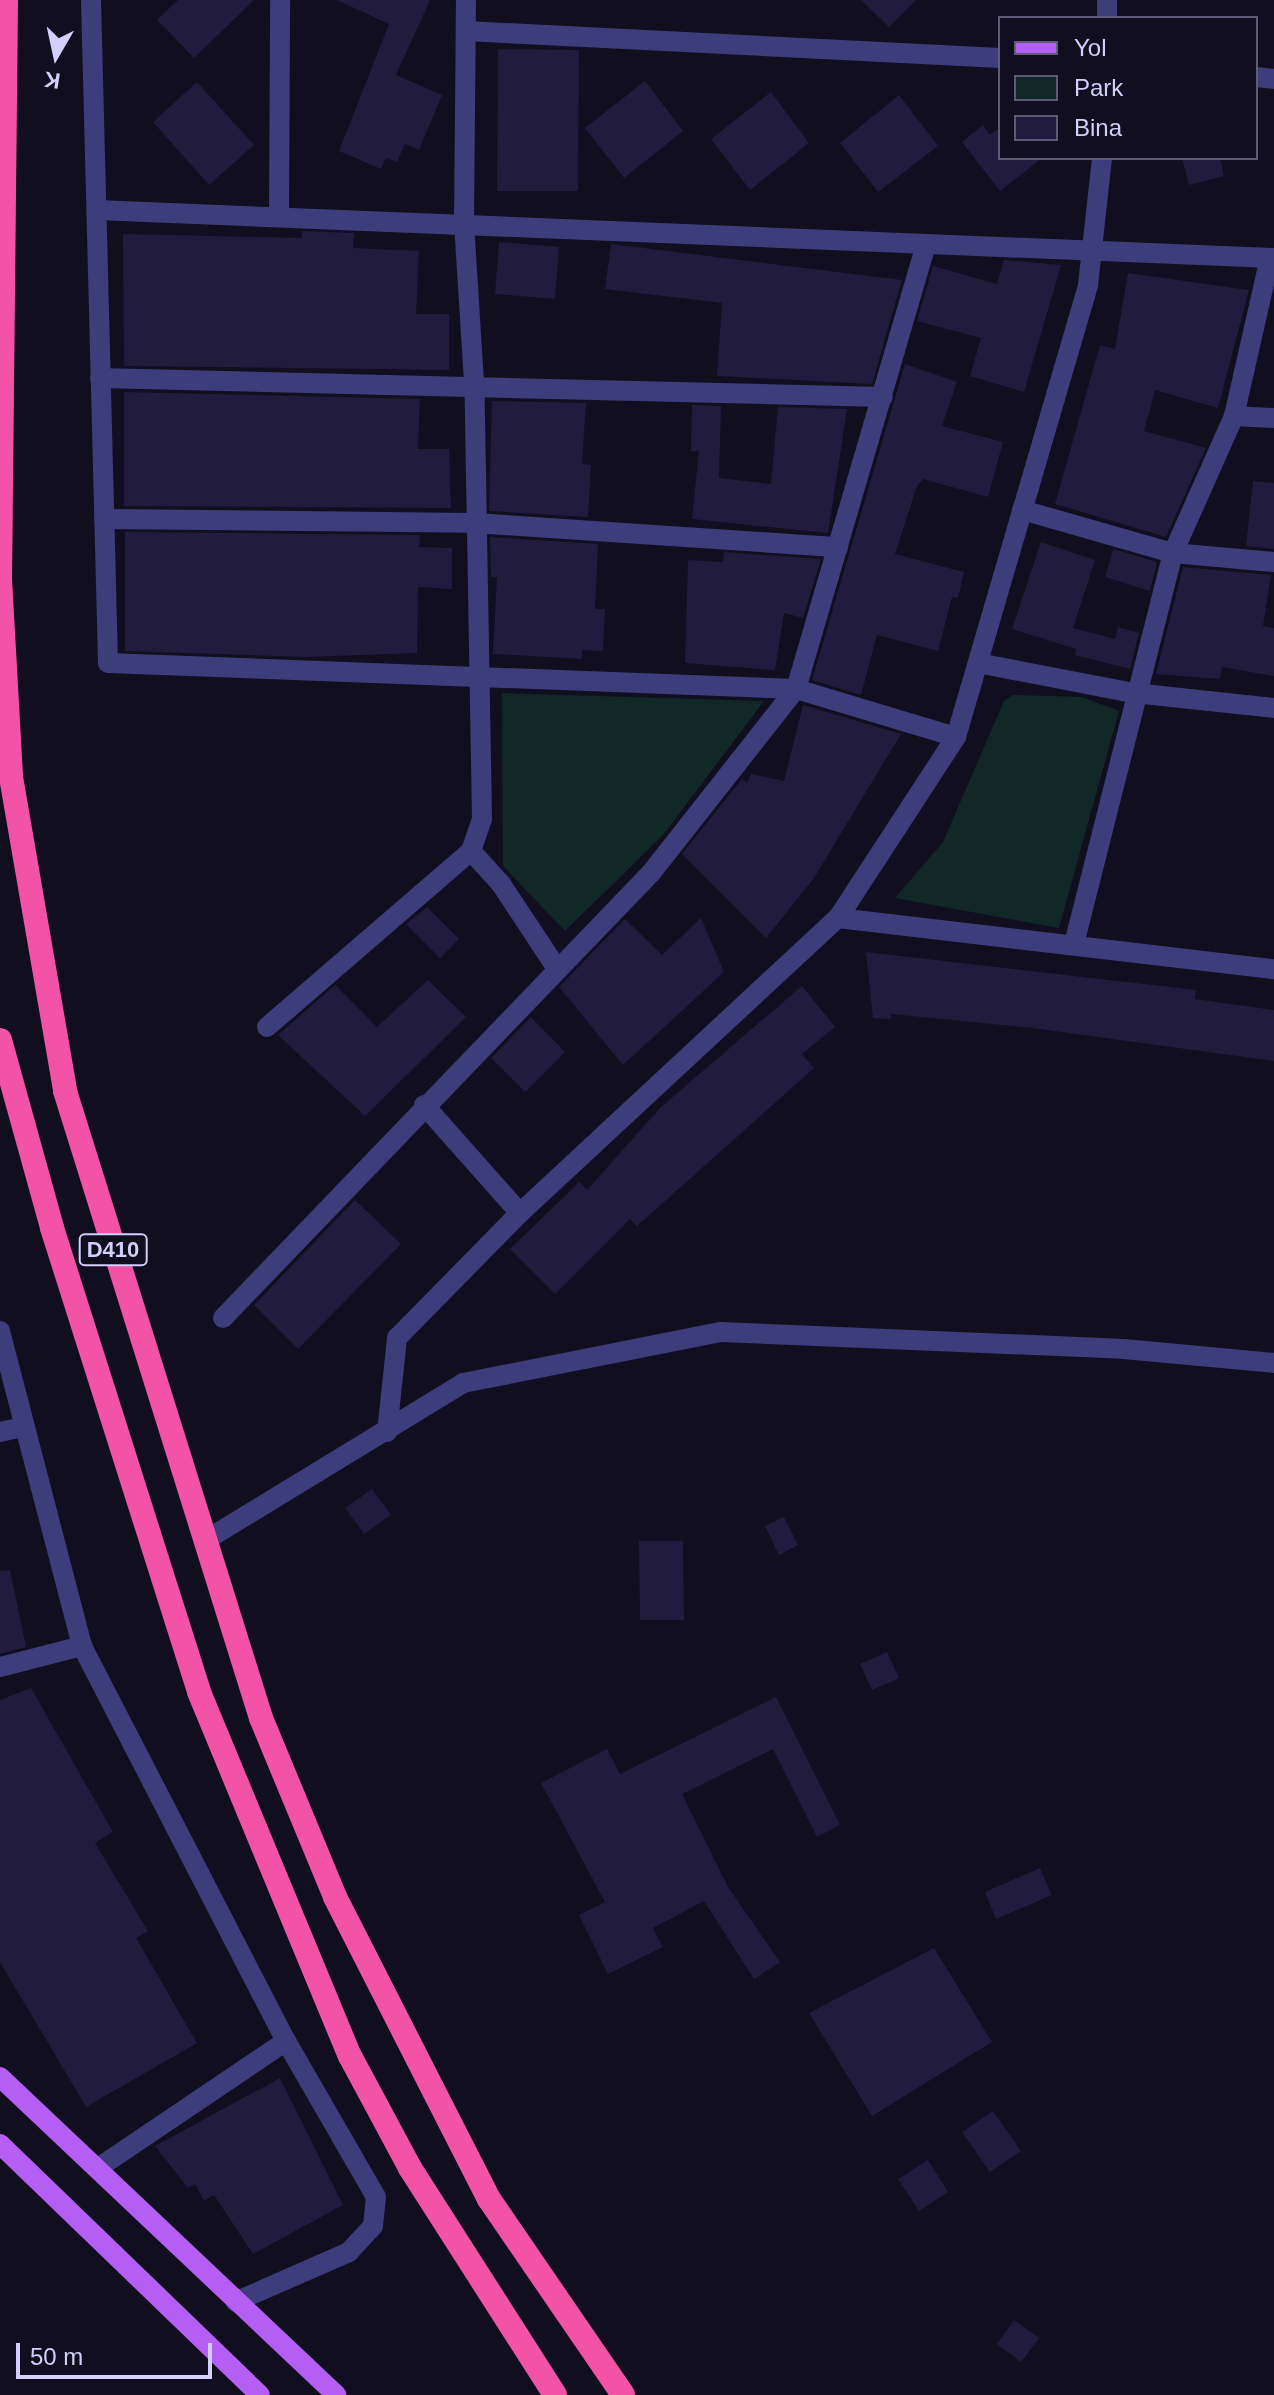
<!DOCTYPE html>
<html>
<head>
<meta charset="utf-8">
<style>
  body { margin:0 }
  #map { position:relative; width:1274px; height:2395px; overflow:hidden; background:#100e1f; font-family:Arial,sans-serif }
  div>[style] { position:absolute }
  .green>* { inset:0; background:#112826 }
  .building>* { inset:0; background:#211b3e }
  .minor>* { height:20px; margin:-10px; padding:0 10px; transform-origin:10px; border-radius:10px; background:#3c3d7a }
  .major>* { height:20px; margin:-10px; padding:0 10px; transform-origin:10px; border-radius:10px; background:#b45ef3 }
  .highway>* { height:24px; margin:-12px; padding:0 12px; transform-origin:12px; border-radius:12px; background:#f253a7 }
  span { translate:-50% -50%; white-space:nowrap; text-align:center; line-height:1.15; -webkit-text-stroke:7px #100e1f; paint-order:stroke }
  .shield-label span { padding:2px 6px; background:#100e1f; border:2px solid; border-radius:6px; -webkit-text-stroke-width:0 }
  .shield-label { font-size:22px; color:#d2cffb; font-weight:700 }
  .legend { position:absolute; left:998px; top:16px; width:260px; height:144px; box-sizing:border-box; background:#100e1f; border:2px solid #5e5b77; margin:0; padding:10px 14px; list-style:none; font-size:24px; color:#d2cffb }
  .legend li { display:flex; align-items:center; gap:16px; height:40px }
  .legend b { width:40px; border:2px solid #5e5b77 }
  .north { position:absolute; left:16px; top:16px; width:80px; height:80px; -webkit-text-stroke:6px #100e1f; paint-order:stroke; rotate:189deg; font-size:22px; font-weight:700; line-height:32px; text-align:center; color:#d2cffb }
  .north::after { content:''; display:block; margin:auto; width:28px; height:36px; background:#d2cffb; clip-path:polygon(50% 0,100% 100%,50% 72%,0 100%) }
  .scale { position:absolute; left:16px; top:2343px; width:196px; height:36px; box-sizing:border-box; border:4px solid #d2cffb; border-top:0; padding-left:10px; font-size:24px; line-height:28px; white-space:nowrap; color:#d2cffb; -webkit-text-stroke:6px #100e1f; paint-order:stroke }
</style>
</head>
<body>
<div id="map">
  <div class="green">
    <i style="clip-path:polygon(502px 693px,764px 701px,664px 834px,565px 931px,503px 866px)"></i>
    <i style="clip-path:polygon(1013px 695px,1082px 697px,1119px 711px,1059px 928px,895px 898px,943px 842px,1004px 701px)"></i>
  </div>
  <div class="building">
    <i style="clip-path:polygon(178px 0,254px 0,194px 58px,157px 20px)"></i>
    <i style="clip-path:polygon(337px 0,430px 0,396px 75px,442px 95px,419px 150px,405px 144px,397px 162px,386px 158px,381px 169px,339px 151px,389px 24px)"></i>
    <i style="clip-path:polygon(861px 0,916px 0,889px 27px)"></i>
    <i style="clip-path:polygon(498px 49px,579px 50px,578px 191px,497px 191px)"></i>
    <i style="clip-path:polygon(645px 81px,683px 131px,624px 178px,585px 128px)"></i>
    <i style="clip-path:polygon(197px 82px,254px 145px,209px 185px,153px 122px)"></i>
    <i style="clip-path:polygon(771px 92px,809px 143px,750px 190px,711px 139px)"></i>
    <i style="clip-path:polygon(899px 95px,938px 146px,878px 192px,840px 143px)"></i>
    <i style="clip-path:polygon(983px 125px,990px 135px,1000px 127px,1000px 158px,1042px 158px,1000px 191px,962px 142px)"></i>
    <i style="clip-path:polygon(1182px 158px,1220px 158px,1224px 176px,1189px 185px)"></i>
    <i style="clip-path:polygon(302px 231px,354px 233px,353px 248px,419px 251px,416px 314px,449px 314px,449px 370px,124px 366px,123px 234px,302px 238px)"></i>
    <i style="clip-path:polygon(499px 242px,559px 247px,555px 299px,495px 294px)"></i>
    <i style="clip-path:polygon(611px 244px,902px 280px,872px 384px,717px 376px,722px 303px,605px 289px)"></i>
    <i style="clip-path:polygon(1004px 260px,1061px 265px,1024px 392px,970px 376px,981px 338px,917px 321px,933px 266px,997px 284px)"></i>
    <i style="clip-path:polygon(1128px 273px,1249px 290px,1218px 408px,1155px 390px,1144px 431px,1206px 448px,1166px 537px,1055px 504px,1100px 345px,1115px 349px)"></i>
    <i style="clip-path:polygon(905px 364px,957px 382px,942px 426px,1003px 442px,988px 497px,923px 479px,917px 486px,895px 554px,964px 572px,958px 598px,952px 597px,938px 651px,877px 635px,861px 695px,812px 680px)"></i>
    <i style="clip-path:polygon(124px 392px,420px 399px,418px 449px,449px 449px,451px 508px,124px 506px)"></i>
    <i style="clip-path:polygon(492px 401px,586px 403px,582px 464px,591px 465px,588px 517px,489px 511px)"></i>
    <i style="clip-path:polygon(692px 405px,721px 406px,719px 478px,771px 484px,778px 407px,847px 409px,828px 533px,692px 519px,699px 451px,691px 451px)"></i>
    <i style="clip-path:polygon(1253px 481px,1274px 483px,1274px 549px,1246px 546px)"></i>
    <i style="clip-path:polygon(125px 532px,420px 535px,419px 547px,452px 548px,452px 589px,418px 587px,417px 653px,306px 657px,125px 651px)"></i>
    <i style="clip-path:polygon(490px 537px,598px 544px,595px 609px,605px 609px,603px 651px,582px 650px,582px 659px,493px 654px,497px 577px,491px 577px)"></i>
    <i style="clip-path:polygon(1041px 542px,1095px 560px,1073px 628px,1115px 639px,1118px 627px,1139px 633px,1130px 669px,1075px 655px,1076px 649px,1012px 629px)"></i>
    <i style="clip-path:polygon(1113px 549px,1157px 562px,1150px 591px,1105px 577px)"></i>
    <i style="clip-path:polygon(724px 552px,821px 559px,803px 618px,784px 613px,775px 670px,685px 663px,688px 560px,723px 562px)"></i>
    <i style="clip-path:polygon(1183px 567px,1271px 575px,1263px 626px,1274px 628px,1274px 676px,1222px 667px,1220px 679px,1156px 674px)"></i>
    <i style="clip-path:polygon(803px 705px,901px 734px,814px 878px,766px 938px,682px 854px,742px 779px,747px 783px,751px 774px,784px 781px)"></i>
    <i style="clip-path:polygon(427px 907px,459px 939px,440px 958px,406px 924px)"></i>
    <i style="clip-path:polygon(701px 918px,724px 972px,623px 1065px,559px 987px,625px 919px,662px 955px)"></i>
    <i style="clip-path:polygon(866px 952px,1196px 990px,1195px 999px,1274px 1010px,1274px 1061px,1032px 1028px,891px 1014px,891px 1019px,873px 1018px)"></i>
    <i style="clip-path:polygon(428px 980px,466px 1017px,365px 1116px,278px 1035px,335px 985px,377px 1027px)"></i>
    <i style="clip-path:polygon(802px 986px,835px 1027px,802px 1054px,814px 1068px,637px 1226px,630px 1219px,555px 1294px,510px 1249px,579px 1182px,587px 1190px,661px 1107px)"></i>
    <i style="clip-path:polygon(531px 1017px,565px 1052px,525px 1092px,491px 1058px)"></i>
    <i style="clip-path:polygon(355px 1200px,401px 1244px,298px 1349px,254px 1305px)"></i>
    <i style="clip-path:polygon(372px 1489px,391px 1515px,364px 1534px,345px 1508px)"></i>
    <i style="clip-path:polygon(784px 1517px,798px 1545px,779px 1555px,765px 1526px)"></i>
    <i style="clip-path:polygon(639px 1541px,683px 1541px,684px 1620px,640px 1620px)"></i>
    <i style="clip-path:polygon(10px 1570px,26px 1647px,0 1654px,0 1571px)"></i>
    <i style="clip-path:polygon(887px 1652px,899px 1678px,872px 1690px,860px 1664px)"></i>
    <i style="clip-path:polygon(31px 1688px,113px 1832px,95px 1843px,148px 1931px,136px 1938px,197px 2043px,86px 2107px,0 1962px,0 1700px)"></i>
    <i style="clip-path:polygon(776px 1697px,840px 1825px,817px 1837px,773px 1749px,682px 1794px,728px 1887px,780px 1962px,754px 1979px,704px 1901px,653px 1928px,663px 1947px,608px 1974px,579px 1915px,605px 1902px,541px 1783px,607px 1749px,620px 1774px)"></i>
    <i style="clip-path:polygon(1040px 1868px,1052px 1895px,996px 1919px,985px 1892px)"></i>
    <i style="clip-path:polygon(934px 1948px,992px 2042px,872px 2116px,809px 2013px)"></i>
    <i style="clip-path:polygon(280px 2078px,343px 2205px,253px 2254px,214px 2195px,204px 2201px,195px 2184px,188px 2188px,155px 2146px)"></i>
    <i style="clip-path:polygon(993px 2111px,1021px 2151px,990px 2172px,962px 2132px)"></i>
    <i style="clip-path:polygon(928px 2160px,948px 2192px,919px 2211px,898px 2179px)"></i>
    <i style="clip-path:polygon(1014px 2320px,1039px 2338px,1021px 2362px,997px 2344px)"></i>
  </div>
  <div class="minor">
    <i style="left:91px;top:0;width:663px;rotate:88.53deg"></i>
    <i style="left:108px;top:663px;width:688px;rotate:2.16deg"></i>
    <i style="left:796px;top:689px;width:167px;rotate:16.7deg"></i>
    <i style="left:1107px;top:18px;width:18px;rotate:-90deg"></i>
    <i style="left:466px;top:31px;width:535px;rotate:2.89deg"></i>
    <i style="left:1256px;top:77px;width:18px;rotate:6deg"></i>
    <i style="left:97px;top:210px;width:1178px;rotate:2.34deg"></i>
    <i style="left:279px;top:217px;width:217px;rotate:-89.7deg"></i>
    <i style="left:100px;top:378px;width:783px;rotate:1.39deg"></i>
    <i style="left:1234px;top:416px;width:40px;rotate:2.9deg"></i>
    <i style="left:1022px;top:510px;width:157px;rotate:15.9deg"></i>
    <i style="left:1173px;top:553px;width:101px;rotate:5.1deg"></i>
    <i style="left:104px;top:519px;width:370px;rotate:0.6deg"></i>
    <i style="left:474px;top:523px;width:365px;rotate:3.8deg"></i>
    <i style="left:978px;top:663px;width:159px;rotate:10.9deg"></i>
    <i style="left:1134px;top:693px;width:141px;rotate:6.1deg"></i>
    <i style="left:471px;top:851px;width:45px;rotate:47.7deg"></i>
    <i style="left:501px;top:884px;width:103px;rotate:56.5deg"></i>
    <i style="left:838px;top:918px;width:439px;rotate:6.7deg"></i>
    <i style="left:1074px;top:944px;width:403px;rotate:-75.8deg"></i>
    <i style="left:1173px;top:553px;width:150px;rotate:-66deg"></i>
    <i style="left:1234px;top:416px;width:162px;rotate:-77.2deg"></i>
    <i style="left:267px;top:1027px;width:269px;rotate:-40.8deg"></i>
    <i style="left:471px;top:851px;width:34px;rotate:-71deg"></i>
    <i style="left:482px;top:819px;width:437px;rotate:-91deg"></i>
    <i style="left:474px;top:382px;width:158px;rotate:-93.6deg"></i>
    <i style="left:464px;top:224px;width:224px;rotate:-89.5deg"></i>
    <i style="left:424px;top:1105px;width:144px;rotate:48.4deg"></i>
    <i style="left:223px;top:1318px;width:617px;rotate:-46.12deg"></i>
    <i style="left:651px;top:873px;width:234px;rotate:-51.8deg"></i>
    <i style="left:796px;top:689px;width:463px;rotate:-73.7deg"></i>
    <i style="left:0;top:1331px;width:325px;rotate:75.4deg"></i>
    <i style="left:82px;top:1646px;width:445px;rotate:62.7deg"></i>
    <i style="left:286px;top:2041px;width:180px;rotate:60deg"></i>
    <i style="left:376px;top:2197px;width:29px;rotate:96deg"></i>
    <i style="left:373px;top:2226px;width:35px;rotate:133deg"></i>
    <i style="left:349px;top:2252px;width:124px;rotate:156.3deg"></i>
    <i style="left:0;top:1432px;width:25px;rotate:-12deg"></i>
    <i style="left:387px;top:1432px;width:95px;rotate:-83.9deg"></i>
    <i style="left:397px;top:1338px;width:175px;rotate:-45.5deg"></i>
    <i style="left:520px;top:1213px;width:434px;rotate:-42.9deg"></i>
    <i style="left:838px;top:918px;width:216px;rotate:-56.9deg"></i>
    <i style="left:956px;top:737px;width:471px;rotate:-73.7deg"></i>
    <i style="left:1088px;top:285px;width:128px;rotate:-83.7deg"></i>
    <i style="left:206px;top:1540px;width:301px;rotate:-31.4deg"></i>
    <i style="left:463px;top:1383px;width:263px;rotate:-11.2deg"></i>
    <i style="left:721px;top:1332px;width:403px;rotate:2.4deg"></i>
    <i style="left:1124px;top:1349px;width:151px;rotate:5.3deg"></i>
    <i style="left:0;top:1667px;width:85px;rotate:-14.4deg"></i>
    <i style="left:98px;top:2168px;width:227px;rotate:-34deg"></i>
  </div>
  <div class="major">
    <i style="left:0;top:2077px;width:463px;rotate:43.4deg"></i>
    <i style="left:0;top:2144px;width:361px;rotate:44deg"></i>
  </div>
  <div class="highway">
    <i style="left:6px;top:0;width:579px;rotate:90.59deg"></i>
    <i style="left:0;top:579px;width:198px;rotate:86.8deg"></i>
    <i style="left:11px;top:777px;width:319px;rotate:80.2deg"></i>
    <i style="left:65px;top:1091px;width:657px;rotate:72.64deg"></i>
    <i style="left:261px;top:1718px;width:194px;rotate:67.5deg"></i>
    <i style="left:335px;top:1897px;width:339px;rotate:63deg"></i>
    <i style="left:489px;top:2199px;width:237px;rotate:55.6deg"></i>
    <i style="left:0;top:1040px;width:195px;rotate:74.5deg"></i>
    <i style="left:52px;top:1228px;width:487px;rotate:72.4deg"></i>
    <i style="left:199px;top:1692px;width:394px;rotate:67.5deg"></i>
    <i style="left:350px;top:2056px;width:127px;rotate:61.8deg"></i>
    <i style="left:410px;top:2168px;width:269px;rotate:57.4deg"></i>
  </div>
  <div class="shield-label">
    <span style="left:113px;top:1250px">D410</span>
  </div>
  <ul class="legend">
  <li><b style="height:10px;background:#b45ef3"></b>Yol</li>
  <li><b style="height:22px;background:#112826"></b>Park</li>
  <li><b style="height:22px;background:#211b3e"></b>Bina</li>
  </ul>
  <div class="north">K</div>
  <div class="scale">50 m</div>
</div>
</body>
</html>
